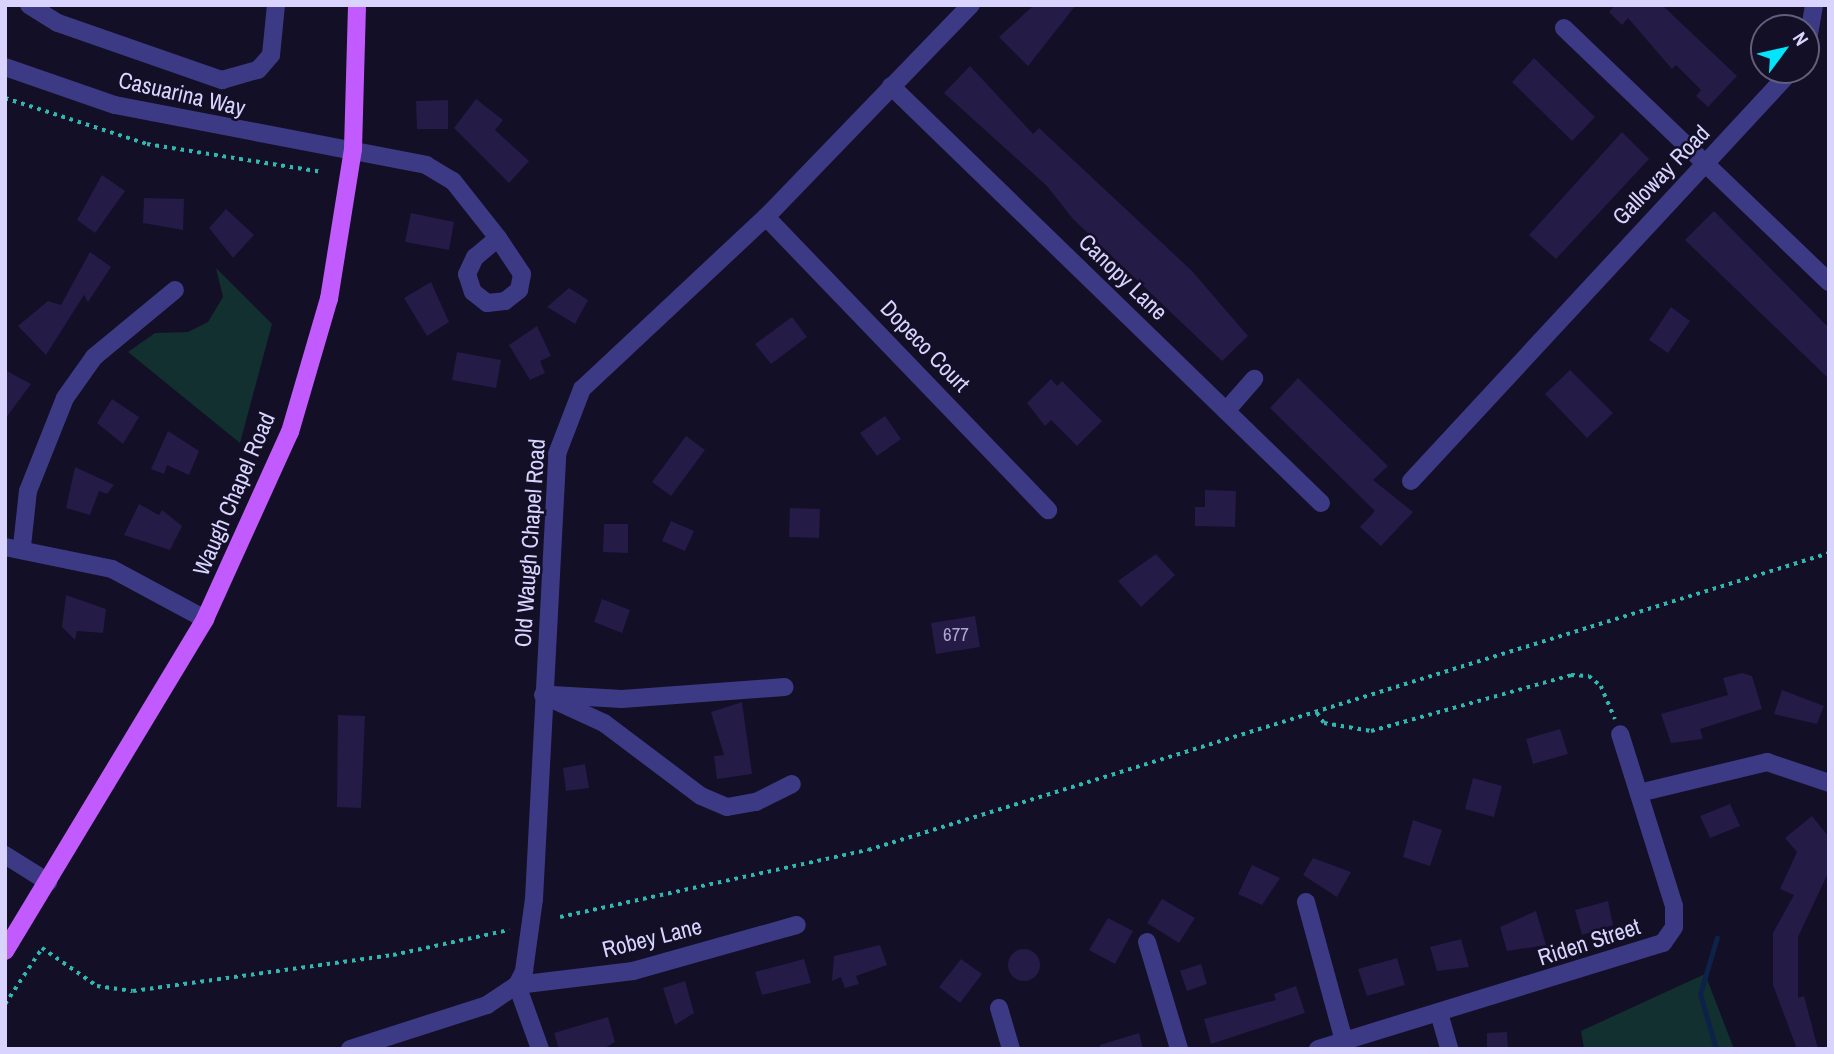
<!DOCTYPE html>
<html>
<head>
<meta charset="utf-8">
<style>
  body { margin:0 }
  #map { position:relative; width:1834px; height:1054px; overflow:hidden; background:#130f26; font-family:"Archivo Narrow",sans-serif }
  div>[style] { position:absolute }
  .green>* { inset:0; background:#12302f }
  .stream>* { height:5px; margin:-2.5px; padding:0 2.5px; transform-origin:2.5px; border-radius:2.5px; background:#0c2248 }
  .building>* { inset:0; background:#241b47 }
  .round { border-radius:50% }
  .path>* { height:3.5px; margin-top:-1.75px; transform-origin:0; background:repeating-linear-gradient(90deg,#2fb8b0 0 3.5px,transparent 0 8.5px) }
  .minor>* { height:18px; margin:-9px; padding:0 9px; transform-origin:9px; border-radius:9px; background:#3d3a85 }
  .major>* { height:18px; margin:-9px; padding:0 9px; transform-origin:9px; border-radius:9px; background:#c25bff }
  span { translate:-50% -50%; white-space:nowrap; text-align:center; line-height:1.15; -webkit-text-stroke:5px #130f26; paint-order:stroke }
  .number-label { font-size:19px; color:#aca6d1 }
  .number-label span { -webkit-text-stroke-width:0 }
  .street-label { font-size:23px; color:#d9d4ff }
  .frame { position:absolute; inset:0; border:7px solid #d9d4ff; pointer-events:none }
  .north { position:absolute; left:1750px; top:14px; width:70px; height:70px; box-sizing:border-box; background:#130f26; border:2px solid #625e7d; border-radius:50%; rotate:57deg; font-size:19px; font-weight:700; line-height:28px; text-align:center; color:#d9d4ff }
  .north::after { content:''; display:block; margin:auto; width:24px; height:32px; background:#00e5ff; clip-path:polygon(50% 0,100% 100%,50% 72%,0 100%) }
</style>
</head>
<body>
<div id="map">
  <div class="green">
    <i style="clip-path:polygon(216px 268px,272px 324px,240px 443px,128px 352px,155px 333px,188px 332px,208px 322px,223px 297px)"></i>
    <i style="clip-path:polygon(1705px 974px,1734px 1049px,1584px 1049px,1581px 1031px)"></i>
  </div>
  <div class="stream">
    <i style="left:1716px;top:1049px;width:57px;rotate:-106.2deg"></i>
    <i style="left:1700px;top:994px;width:59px;rotate:-73.4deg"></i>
  </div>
  <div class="building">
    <i style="clip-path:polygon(1034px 5px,1076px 5px,1028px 66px,999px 37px)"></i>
    <i style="clip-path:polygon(1615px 5px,1662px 5px,1737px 76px,1708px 107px,1696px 96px,1701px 90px,1676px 65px,1672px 69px,1628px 18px,1622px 25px,1609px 12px)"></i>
    <i style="clip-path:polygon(1534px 58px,1595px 117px,1572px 141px,1512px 82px)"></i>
    <i style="clip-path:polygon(970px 66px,1033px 134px,1039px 128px,1192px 271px,1248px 336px,1222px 361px,1073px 219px,1047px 186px,944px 93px)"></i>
    <i style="clip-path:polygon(476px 99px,503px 120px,495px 130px,529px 161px,509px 183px,454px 128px)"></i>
    <i style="clip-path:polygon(448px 100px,448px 129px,417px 129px,416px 101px)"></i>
    <i style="clip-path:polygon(1622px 132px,1649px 159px,1556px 259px,1529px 235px)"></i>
    <i style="clip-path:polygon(102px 175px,125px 191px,95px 233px,77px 220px)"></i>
    <i style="clip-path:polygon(144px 198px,184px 199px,183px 230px,143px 223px)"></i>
    <i style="clip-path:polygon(226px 209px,254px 235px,233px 258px,209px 228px)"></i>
    <i style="clip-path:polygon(1714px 211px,1829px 328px,1829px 379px,1685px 240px)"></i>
    <i style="clip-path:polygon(411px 213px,454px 222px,449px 250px,405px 242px)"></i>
    <i style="clip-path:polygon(90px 252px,111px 267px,88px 302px,84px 295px,46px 355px,18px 326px,48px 301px,61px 305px)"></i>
    <i style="clip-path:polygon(431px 282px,449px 322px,427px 336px,404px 298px)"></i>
    <i style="clip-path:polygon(569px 288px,588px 300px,575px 324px,547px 307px)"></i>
    <i style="clip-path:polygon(1671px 307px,1690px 321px,1668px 353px,1649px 340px)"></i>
    <i style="clip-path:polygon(792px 317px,807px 337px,771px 364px,755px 344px)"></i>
    <i style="clip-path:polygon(537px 326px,551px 356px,540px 361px,545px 373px,530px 380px,509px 345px)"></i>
    <i style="clip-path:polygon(457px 352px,501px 360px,496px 388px,452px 380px)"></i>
    <i style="clip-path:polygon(5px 370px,31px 384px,5px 419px)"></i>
    <i style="clip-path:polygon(1570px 370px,1613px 413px,1587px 438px,1545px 394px)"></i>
    <i style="clip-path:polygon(1298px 378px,1388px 466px,1373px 480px,1413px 512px,1381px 546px,1360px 527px,1375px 511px,1270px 408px)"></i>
    <i style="clip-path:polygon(1051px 379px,1057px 386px,1062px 381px,1102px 421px,1077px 446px,1051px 420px,1045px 426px,1027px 403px)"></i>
    <i style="clip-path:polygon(112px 399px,139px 417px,123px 444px,97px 423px)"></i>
    <i style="clip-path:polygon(885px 416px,901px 439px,877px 456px,860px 433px)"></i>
    <i style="clip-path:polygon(168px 431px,199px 451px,189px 475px,167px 465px,164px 474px,151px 469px)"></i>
    <i style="clip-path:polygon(686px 436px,705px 450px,671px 496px,652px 482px)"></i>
    <i style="clip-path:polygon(75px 467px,114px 485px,107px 494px,99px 491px,90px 515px,66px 508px)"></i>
    <i style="clip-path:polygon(1205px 490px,1236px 491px,1235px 527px,1195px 526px,1195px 507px,1205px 507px)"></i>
    <i style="clip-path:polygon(139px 504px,159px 515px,162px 510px,182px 526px,170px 550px,124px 535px)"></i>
    <i style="clip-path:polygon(790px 508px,820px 509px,819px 538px,789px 537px)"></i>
    <i style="clip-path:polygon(671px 521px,694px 531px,685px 551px,662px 541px)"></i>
    <i style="clip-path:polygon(604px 524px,628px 524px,628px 553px,603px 552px)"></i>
    <i style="clip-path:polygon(1156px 554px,1175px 575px,1141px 607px,1118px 581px)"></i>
    <i style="clip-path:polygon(66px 595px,106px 609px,103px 633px,77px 631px,75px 640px,62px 627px)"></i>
    <i style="clip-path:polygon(602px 599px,630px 610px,622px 633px,594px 622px)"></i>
    <i style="clip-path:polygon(975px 616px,980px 647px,936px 654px,931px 623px)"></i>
    <i style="clip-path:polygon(1742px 673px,1752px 676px,1762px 709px,1700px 729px,1703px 739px,1671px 743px,1661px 714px,1728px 695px,1723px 678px)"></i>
    <i style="clip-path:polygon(1782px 690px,1824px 706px,1817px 724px,1774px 714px)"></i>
    <i style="clip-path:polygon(742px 702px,752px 774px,717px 779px,714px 756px,724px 755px,711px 712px)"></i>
    <i style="clip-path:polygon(338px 715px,365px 716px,361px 808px,337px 807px)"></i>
    <i style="clip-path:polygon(1560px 729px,1568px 754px,1533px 764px,1526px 739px)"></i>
    <i style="clip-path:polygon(585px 764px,589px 788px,566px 791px,563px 768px)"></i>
    <i style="clip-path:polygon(1473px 778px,1502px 786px,1494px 817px,1465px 809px)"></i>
    <i style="clip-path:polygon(1730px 804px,1740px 826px,1710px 838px,1700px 816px)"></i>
    <i style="clip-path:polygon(1812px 816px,1829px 837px,1829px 871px,1798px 937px,1798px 998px,1804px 996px,1818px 1049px,1797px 1049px,1773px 985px,1773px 933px,1794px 895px,1780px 889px,1797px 852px,1785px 838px)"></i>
    <i style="clip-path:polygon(1413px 820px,1442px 830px,1430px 866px,1403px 857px)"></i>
    <i style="clip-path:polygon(1313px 858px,1351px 872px,1337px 897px,1303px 875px)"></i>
    <i style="clip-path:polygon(1252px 865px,1280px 878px,1262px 905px,1238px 894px)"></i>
    <i style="clip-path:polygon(1162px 899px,1195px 918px,1179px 943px,1147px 923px)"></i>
    <i style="clip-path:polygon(1608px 901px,1613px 925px,1582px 935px,1575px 910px)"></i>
    <i style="clip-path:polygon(1536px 911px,1546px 945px,1507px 951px,1500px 927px)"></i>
    <i style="clip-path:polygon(1108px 918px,1133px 931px,1115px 964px,1089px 950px)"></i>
    <i style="clip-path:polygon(1461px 939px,1469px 967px,1437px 971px,1430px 947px)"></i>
    <i style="clip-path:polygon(880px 945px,887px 965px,856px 976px,859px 984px,845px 988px,841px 977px,832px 981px,834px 956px)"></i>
    <i class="round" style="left:1008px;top:949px;width:32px;height:32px"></i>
    <i style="clip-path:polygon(1397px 958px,1405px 985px,1367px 996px,1358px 969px)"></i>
    <i style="clip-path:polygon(804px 959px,811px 983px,762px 995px,755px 972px)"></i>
    <i style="clip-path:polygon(961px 959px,982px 974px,960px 1003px,939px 987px)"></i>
    <i style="clip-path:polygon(1201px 964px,1207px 984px,1187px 991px,1180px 971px)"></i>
    <i style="clip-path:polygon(685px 981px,694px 1013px,675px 1025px,663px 988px)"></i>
    <i style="clip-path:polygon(1296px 986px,1305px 1013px,1211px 1044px,1204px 1019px,1276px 1000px,1274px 994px)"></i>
    <i style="clip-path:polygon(608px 1017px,615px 1042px,603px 1049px,559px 1049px,554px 1033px)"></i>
    <i style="clip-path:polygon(1507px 1032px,1508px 1049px,1487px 1049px,1487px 1033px)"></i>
    <i style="clip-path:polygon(1139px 1033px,1143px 1049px,1100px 1049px,1100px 1045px)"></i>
  </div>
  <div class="path">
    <i style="left:5px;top:98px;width:149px;rotate:17.9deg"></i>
    <i style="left:147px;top:144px;width:176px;rotate:9.1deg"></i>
    <i style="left:1317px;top:713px;width:12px;rotate:55deg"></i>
    <i style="left:1324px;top:723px;width:48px;rotate:9.7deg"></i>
    <i style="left:1371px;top:731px;width:208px;rotate:-15.6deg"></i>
    <i style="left:1571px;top:675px;width:18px;rotate:3deg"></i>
    <i style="left:1589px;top:676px;width:16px;rotate:40deg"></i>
    <i style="left:1601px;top:686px;width:36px;rotate:67deg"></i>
    <i style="left:560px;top:917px;width:315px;rotate:-12.3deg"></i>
    <i style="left:868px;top:850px;width:1006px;rotate:-17.17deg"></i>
    <i style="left:5px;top:1004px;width:67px;rotate:-56.5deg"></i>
    <i style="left:42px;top:948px;width:67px;rotate:34.6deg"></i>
    <i style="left:97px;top:986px;width:36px;rotate:8deg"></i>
    <i style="left:133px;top:991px;width:262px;rotate:-7.9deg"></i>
    <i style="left:393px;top:955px;width:119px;rotate:-12.2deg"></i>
  </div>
  <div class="minor">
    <i style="left:29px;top:5px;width:34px;rotate:32deg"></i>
    <i style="left:58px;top:23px;width:174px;rotate:19.2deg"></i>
    <i style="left:222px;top:80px;width:37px;rotate:-16deg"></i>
    <i style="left:258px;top:70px;width:20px;rotate:-49deg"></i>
    <i style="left:271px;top:55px;width:50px;rotate:-84.3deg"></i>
    <i style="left:1564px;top:28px;width:367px;rotate:43.8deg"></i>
    <i style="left:1806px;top:52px;width:48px;rotate:-80.3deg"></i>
    <i style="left:5px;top:67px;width:116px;rotate:19.1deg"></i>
    <i style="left:115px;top:105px;width:317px;rotate:10.9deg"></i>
    <i style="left:426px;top:165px;width:31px;rotate:31deg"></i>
    <i style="left:453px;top:181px;width:73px;rotate:51.7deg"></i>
    <i style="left:498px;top:238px;width:30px;rotate:140deg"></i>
    <i style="left:475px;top:257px;width:19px;rotate:115deg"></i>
    <i style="left:467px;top:274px;width:19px;rotate:72deg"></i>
    <i style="left:473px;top:292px;width:18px;rotate:38deg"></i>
    <i style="left:487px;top:303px;width:18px;rotate:-6deg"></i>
    <i style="left:505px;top:301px;width:18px;rotate:-38deg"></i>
    <i style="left:519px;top:290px;width:16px;rotate:-79deg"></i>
    <i style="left:522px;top:274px;width:43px;rotate:-123.7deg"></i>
    <i style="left:891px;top:86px;width:599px;rotate:44.12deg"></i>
    <i style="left:766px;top:217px;width:407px;rotate:46.1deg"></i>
    <i style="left:1226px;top:411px;width:43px;rotate:-48.8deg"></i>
    <i style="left:1411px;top:481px;width:560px;rotate:-47.17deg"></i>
    <i style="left:22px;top:546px;width:55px;rotate:-83.8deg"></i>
    <i style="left:28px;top:491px;width:100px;rotate:-68.3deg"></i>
    <i style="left:65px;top:398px;width:50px;rotate:-54.7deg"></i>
    <i style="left:94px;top:357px;width:105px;rotate:-39.6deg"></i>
    <i style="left:5px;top:547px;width:109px;rotate:11.6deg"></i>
    <i style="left:112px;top:569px;width:106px;rotate:28.3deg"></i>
    <i style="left:543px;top:695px;width:67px;rotate:24.7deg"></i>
    <i style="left:604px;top:723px;width:121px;rotate:37deg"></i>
    <i style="left:701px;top:796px;width:28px;rotate:23deg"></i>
    <i style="left:727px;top:807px;width:29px;rotate:-10deg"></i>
    <i style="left:756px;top:802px;width:40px;rotate:-26.6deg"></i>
    <i style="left:552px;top:695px;width:70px;rotate:3.3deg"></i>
    <i style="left:622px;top:699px;width:163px;rotate:-4.2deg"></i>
    <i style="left:1639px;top:793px;width:132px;rotate:-13.6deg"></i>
    <i style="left:1767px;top:762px;width:65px;rotate:18.7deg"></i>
    <i style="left:5px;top:855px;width:51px;rotate:32.1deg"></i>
    <i style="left:1306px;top:902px;width:144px;rotate:74.7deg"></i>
    <i style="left:1147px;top:942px;width:112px;rotate:73.3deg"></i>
    <i style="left:517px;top:985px;width:117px;rotate:-6.9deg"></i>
    <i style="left:633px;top:971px;width:170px;rotate:-15.7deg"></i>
    <i style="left:517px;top:985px;width:68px;rotate:70.2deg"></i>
    <i style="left:999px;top:1008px;width:43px;rotate:73.7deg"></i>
    <i style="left:1439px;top:1013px;width:37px;rotate:74deg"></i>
    <i style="left:350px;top:1049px;width:144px;rotate:-17.8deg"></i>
    <i style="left:487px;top:1005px;width:36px;rotate:-34deg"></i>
    <i style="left:517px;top:985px;width:16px;rotate:-63deg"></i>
    <i style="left:524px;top:971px;width:73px;rotate:-82.1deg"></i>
    <i style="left:534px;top:899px;width:446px;rotate:-87deg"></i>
    <i style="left:557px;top:454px;width:70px;rotate:-69deg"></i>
    <i style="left:582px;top:389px;width:252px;rotate:-43.1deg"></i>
    <i style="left:766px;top:217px;width:295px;rotate:-46deg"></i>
    <i style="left:1318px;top:1049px;width:361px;rotate:-17.1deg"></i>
    <i style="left:1663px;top:943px;width:19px;rotate:-55deg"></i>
    <i style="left:1674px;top:927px;width:21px;rotate:-90deg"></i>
    <i style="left:1674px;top:906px;width:180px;rotate:-107.4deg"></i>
  </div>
  <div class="major">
    <i style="left:5px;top:951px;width:388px;rotate:-58.9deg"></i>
    <i style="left:205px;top:619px;width:205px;rotate:-65.6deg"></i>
    <i style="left:290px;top:432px;width:139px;rotate:-73.7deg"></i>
    <i style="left:329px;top:299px;width:152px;rotate:-80.9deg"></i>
    <i style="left:353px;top:149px;width:144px;rotate:-88.4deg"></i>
  </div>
  <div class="number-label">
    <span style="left:956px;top:635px">677</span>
  </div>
  <div class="street-label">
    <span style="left:182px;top:94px;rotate:13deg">Casuarina Way</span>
    <span style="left:1661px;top:175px;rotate:-46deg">Galloway Road</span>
    <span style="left:1123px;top:277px;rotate:44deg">Canopy Lane</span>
    <span style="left:925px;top:346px;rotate:46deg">Dopeco Court</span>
    <span style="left:234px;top:494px;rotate:-67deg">Waugh Chapel Road</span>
    <span style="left:530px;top:543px;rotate:-86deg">Old Waugh Chapel Road</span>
    <span style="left:652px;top:938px;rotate:-14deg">Robey Lane</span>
    <span style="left:1589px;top:942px;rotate:-18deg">Riden Street</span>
  </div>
  <div class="frame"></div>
  <div class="north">N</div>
</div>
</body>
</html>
